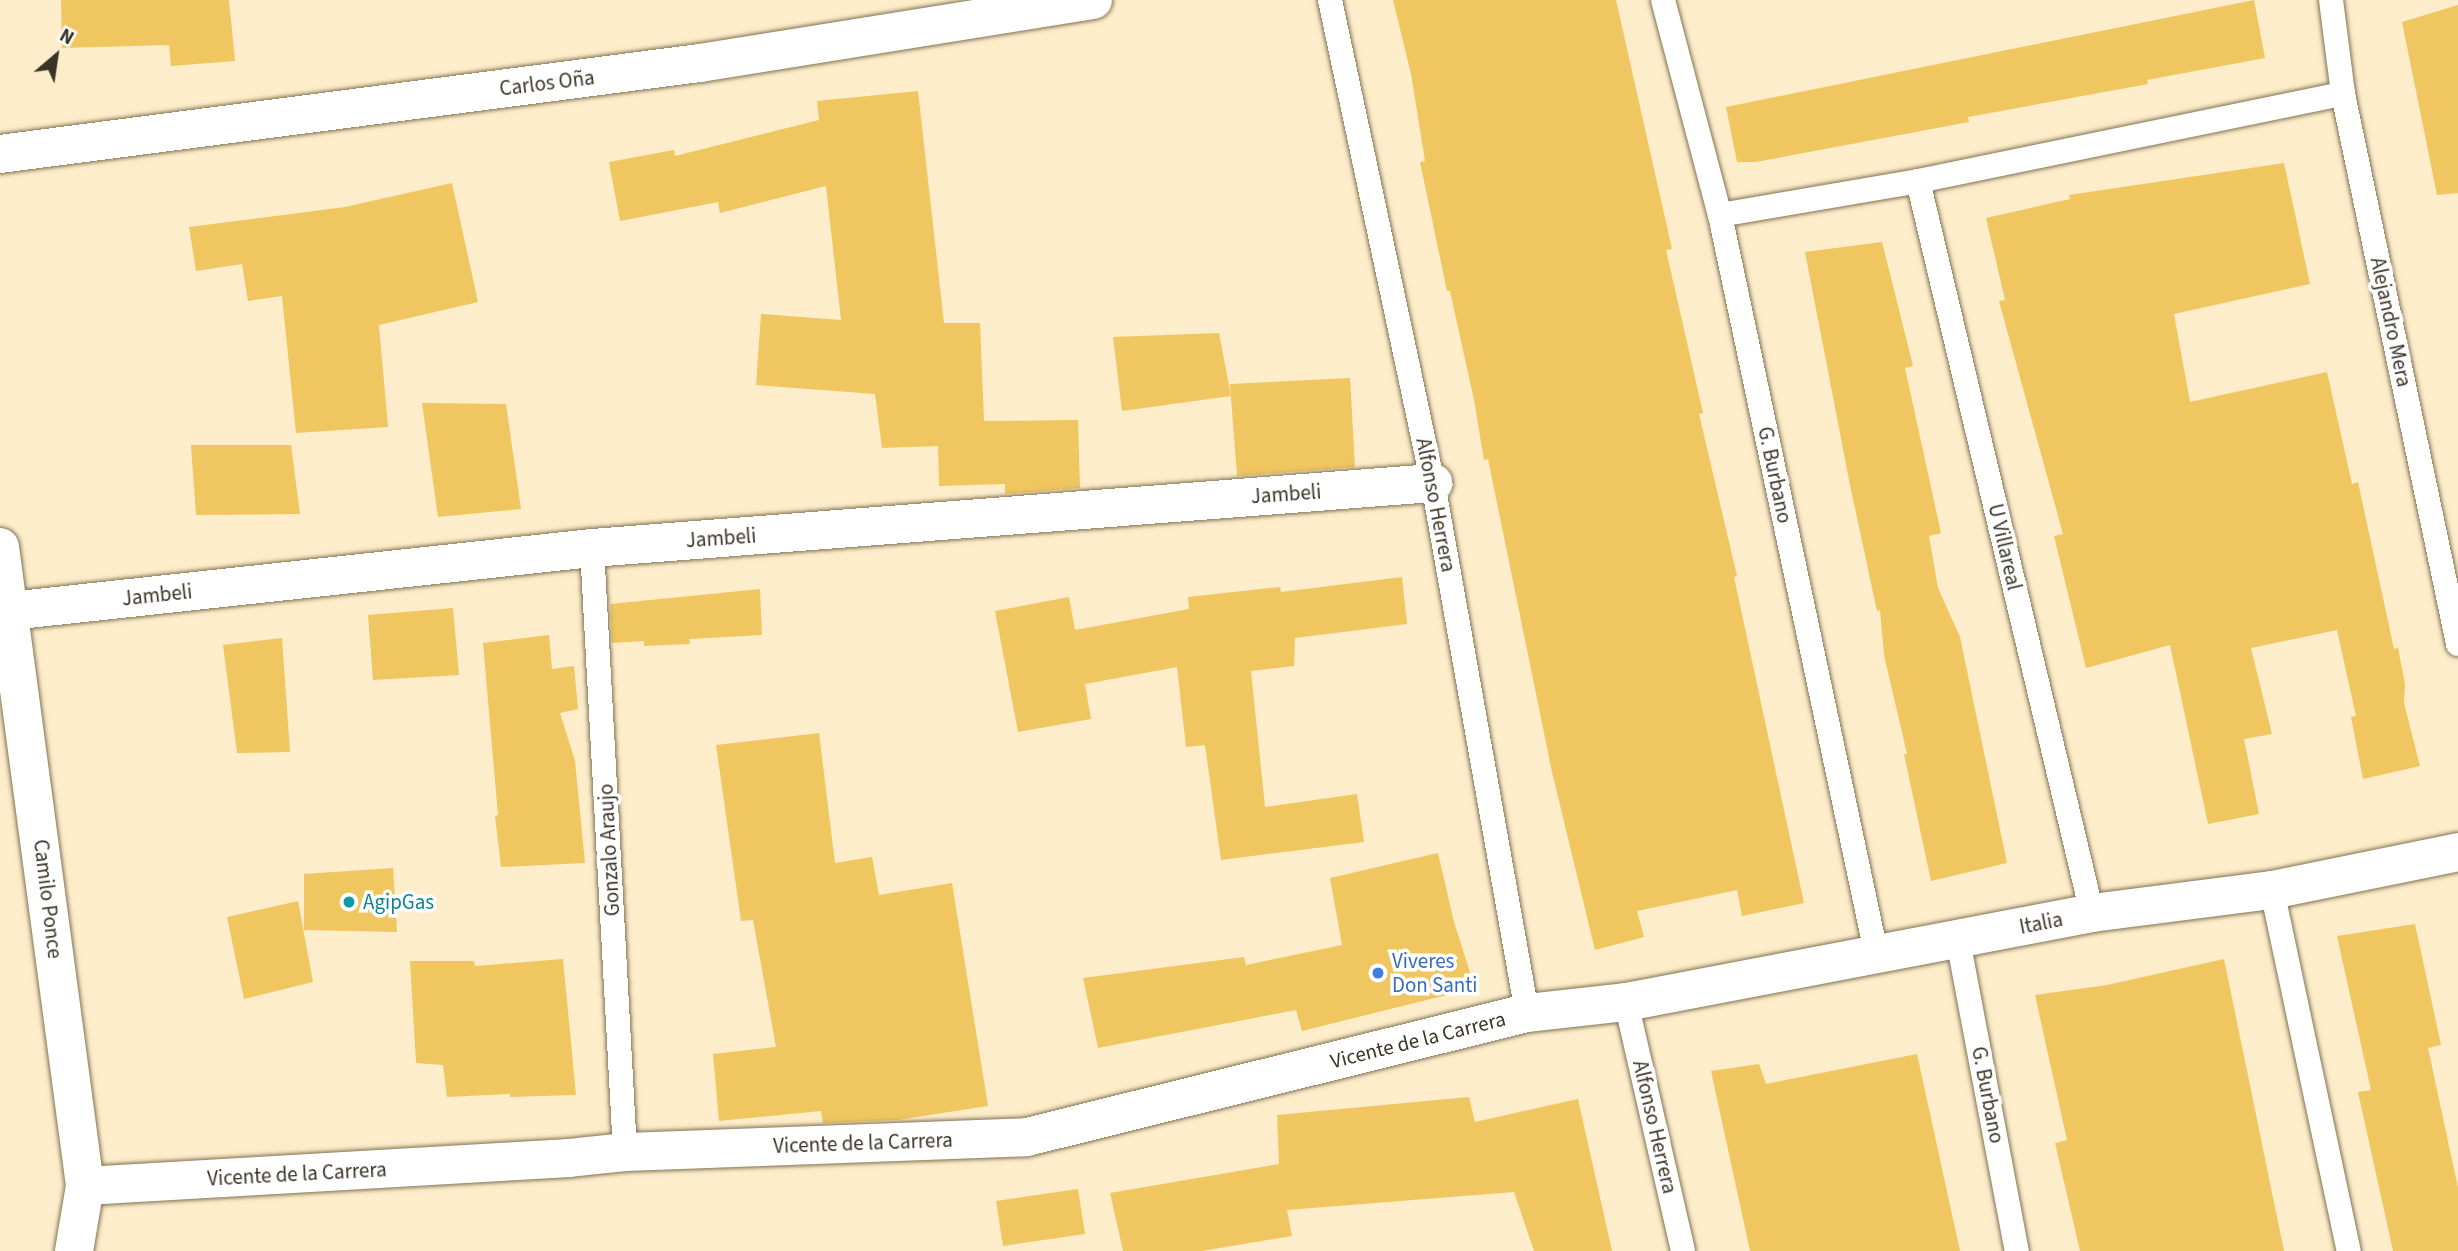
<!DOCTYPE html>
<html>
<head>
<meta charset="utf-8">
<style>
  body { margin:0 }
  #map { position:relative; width:2458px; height:1251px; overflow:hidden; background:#fdedca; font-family:"Source Sans 3",sans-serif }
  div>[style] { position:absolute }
  .building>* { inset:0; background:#f0c660 }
  .roads { filter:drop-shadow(0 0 2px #817353) drop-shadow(0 0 2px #817353) }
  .lane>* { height:24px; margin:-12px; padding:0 12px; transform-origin:12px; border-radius:12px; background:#fff }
  .street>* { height:38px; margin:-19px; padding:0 19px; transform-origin:19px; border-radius:19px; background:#fff }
  .dots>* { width:19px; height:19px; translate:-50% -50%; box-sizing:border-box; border:4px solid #fff; border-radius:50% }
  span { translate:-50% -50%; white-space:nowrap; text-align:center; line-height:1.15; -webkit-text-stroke:7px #fff; paint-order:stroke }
  .street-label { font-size:21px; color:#3a3427 }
  .culture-label { font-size:21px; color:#0d838f }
  .left { translate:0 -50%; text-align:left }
  .shop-label { font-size:21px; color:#366cbe }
  .north { position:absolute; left:21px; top:21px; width:70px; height:70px; -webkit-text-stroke:5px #fff; paint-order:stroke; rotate:29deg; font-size:19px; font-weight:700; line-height:28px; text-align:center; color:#3a3427 }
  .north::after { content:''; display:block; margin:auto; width:24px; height:32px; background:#3a3427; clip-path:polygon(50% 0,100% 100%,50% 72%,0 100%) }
</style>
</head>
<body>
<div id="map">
  <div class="building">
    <i style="clip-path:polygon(61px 0,229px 0,235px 61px,171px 66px,169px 45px,62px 48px)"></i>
    <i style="clip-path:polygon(1393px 0,1616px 0,1672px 249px,1666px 250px,1703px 413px,1699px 414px,1737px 576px,1734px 577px,1804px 903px,1742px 916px,1737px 890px,1637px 911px,1644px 937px,1595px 950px,1552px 772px,1488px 459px,1484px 460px,1474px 400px,1450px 291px,1447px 291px,1420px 162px,1425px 161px,1411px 74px)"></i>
    <i style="clip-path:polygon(2254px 0,2265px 58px,2147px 80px,2148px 84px,1968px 117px,1969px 122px,1756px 162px,1737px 162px,1726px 107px)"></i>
    <i style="clip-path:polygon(2458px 5px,2458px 193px,2437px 195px,2402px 22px)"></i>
    <i style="clip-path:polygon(918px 91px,944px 323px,980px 323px,984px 421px,1078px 420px,1080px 488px,1005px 494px,1005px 484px,939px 486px,938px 446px,882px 448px,875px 394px,756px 385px,761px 314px,841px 320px,826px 186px,720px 213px,718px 202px,620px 221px,609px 162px,674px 150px,675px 156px,819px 120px,817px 101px)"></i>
    <i style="clip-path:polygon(2284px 163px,2310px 284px,2174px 314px,2190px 402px,2327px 372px,2352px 484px,2358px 482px,2394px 649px,2398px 648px,2405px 684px,2404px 703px,2420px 766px,2363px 779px,2351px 717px,2356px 716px,2337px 630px,2251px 648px,2272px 734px,2244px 739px,2259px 814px,2208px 824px,2170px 645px,2086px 668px,2054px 536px,2063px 534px,1999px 301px,2005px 300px,1986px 218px,2070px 199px,2069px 195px)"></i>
    <i style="clip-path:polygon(452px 183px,478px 302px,379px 325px,388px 427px,296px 433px,282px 296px,248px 301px,242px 264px,196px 271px,189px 227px,345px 207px)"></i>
    <i style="clip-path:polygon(1882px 242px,1913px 366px,1905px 368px,1941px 533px,1929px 536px,1938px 588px,1960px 637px,2007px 863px,1931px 881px,1904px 754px,1907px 754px,1884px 655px,1880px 610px,1877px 611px,1850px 485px,1805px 252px)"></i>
    <i style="clip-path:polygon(1219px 333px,1231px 396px,1122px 411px,1113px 337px)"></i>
    <i style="clip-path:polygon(1350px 378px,1355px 467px,1237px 476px,1230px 384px)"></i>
    <i style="clip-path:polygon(422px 403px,506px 404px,521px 509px,438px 517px)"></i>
    <i style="clip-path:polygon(191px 445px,291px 445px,300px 514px,196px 515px)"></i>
    <i style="clip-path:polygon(1402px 577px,1407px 624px,1295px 638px,1294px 666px,1251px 671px,1265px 807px,1357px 794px,1364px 842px,1221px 860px,1205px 745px,1186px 747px,1177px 667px,1085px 684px,1091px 719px,1018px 732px,995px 611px,1069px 597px,1075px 630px,1189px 609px,1188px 597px,1280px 587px,1281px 592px)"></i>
    <i style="clip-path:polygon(760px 589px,762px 635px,689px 639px,690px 644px,644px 646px,644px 641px,612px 643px,610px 604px)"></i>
    <i style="clip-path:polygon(453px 608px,459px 675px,373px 680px,368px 615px)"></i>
    <i style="clip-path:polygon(549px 635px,552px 669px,574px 666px,578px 709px,560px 713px,575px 761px,585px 863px,501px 867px,495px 816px,498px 815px,483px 643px)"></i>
    <i style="clip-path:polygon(282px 638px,290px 752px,237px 753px,223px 645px)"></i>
    <i style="clip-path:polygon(819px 733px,835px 863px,872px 857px,879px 895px,952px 883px,988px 1106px,897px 1120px,823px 1123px,821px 1111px,719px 1121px,713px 1054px,776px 1047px,753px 920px,741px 921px,716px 745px)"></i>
    <i style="clip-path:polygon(1438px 853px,1454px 922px,1475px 988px,1302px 1031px,1296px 1010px,1098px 1048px,1083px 978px,1244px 957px,1246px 965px,1342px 945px,1330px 878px)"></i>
    <i style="clip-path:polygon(393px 868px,397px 932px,304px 930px,304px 874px)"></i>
    <i style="clip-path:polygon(298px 901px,313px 982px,244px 999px,227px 917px)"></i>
    <i style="clip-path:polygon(2415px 924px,2441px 1045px,2428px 1048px,2458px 1188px,2458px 1251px,2393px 1251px,2358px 1092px,2371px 1090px,2337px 936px)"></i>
    <i style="clip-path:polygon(563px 959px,576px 1095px,510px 1097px,510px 1094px,447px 1097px,443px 1065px,416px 1063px,410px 961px,474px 961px,475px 966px)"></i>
    <i style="clip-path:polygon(2224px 959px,2284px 1251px,2080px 1251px,2055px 1143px,2067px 1140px,2035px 995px,2107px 985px)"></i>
    <i style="clip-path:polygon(1917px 1054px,1960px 1251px,1750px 1251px,1711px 1071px,1759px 1064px,1766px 1084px)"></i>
    <i style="clip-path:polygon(1469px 1097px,1475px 1122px,1578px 1099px,1612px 1251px,1534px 1251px,1514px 1192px,1287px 1210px,1292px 1236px,1202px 1251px,1123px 1251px,1110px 1193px,1279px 1164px,1277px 1115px)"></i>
    <i style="clip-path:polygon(1078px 1189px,1085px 1234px,1003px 1246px,996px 1201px)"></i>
  </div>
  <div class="roads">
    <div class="lane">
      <i style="left:1330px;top:0;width:494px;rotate:78deg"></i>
      <i style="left:1433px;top:483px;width:538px;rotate:79.94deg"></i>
      <i style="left:1663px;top:0;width:222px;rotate:75.2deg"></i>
      <i style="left:1720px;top:215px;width:754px;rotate:78.06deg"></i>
      <i style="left:2331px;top:0;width:95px;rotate:82.7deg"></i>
      <i style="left:2343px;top:94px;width:562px;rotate:78.19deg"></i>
      <i style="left:1918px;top:181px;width:752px;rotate:76.63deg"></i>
      <i style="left:1720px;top:215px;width:201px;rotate:-9.7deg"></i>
      <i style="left:1918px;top:181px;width:434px;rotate:-11.6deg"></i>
      <i style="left:592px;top:548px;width:605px;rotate:86.87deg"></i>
      <i style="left:2272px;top:890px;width:369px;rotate:78deg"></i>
      <i style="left:1958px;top:940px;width:317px;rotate:79.3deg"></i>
      <i style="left:1626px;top:1002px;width:255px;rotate:77.1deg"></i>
    </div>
    <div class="street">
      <i style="left:0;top:154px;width:706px;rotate:-7.41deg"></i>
      <i style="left:700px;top:63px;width:398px;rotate:-9.1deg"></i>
      <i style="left:0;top:547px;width:645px;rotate:82.42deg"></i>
      <i style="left:85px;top:1186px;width:66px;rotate:99.6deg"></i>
      <i style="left:10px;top:611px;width:585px;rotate:-6.18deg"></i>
      <i style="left:592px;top:548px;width:844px;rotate:-4.42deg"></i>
      <i style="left:85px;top:1186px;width:485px;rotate:-3.3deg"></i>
      <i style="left:569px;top:1158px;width:56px;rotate:-6.1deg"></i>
      <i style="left:625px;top:1152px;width:402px;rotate:-2.1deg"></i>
      <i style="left:1027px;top:1137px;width:515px;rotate:-13.93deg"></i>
      <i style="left:1527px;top:1013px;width:100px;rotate:-6.3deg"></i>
      <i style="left:1626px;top:1002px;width:474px;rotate:-10.8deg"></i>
      <i style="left:2092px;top:913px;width:181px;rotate:-7.3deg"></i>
      <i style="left:2272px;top:890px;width:190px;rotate:-11.5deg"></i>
    </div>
  </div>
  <div class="dots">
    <i style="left:349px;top:902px;background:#0f9aa8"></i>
    <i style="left:1378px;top:973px;background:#3f7fe0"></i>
  </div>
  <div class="street-label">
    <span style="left:547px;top:83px;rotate:-7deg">Carlos Oña</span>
    <span style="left:2391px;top:322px;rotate:78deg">Alejandro Mera</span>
    <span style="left:1775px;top:475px;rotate:78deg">G. Burbano</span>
    <span style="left:1286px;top:494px;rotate:-4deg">Jambeli</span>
    <span style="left:1436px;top:505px;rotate:79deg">Alfonso Herrera</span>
    <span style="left:721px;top:538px;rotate:-4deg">Jambeli</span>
    <span style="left:2005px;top:547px;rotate:77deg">U Villareal</span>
    <span style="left:157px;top:595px;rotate:-6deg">Jambeli</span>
    <span style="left:609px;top:850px;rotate:-93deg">Gonzalo Araujo</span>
    <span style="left:48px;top:899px;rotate:83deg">Camilo Ponce</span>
    <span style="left:2041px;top:923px;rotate:-11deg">Italia</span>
    <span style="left:1418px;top:1040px;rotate:-14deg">Vicente de la Carrera</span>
    <span style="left:1988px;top:1095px;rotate:79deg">G. Burbano</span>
    <span style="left:1655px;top:1127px;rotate:77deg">Alfonso Herrera</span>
    <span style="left:863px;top:1143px;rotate:-2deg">Vicente de la Carrera</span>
    <span style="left:297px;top:1174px;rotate:-3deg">Vicente de la Carrera</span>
  </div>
  <div class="culture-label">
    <span class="left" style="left:363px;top:902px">AgipGas</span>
  </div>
  <div class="shop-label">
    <span class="left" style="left:1392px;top:973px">Viveres<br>Don Santi</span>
  </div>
  <div class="north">N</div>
</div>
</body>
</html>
